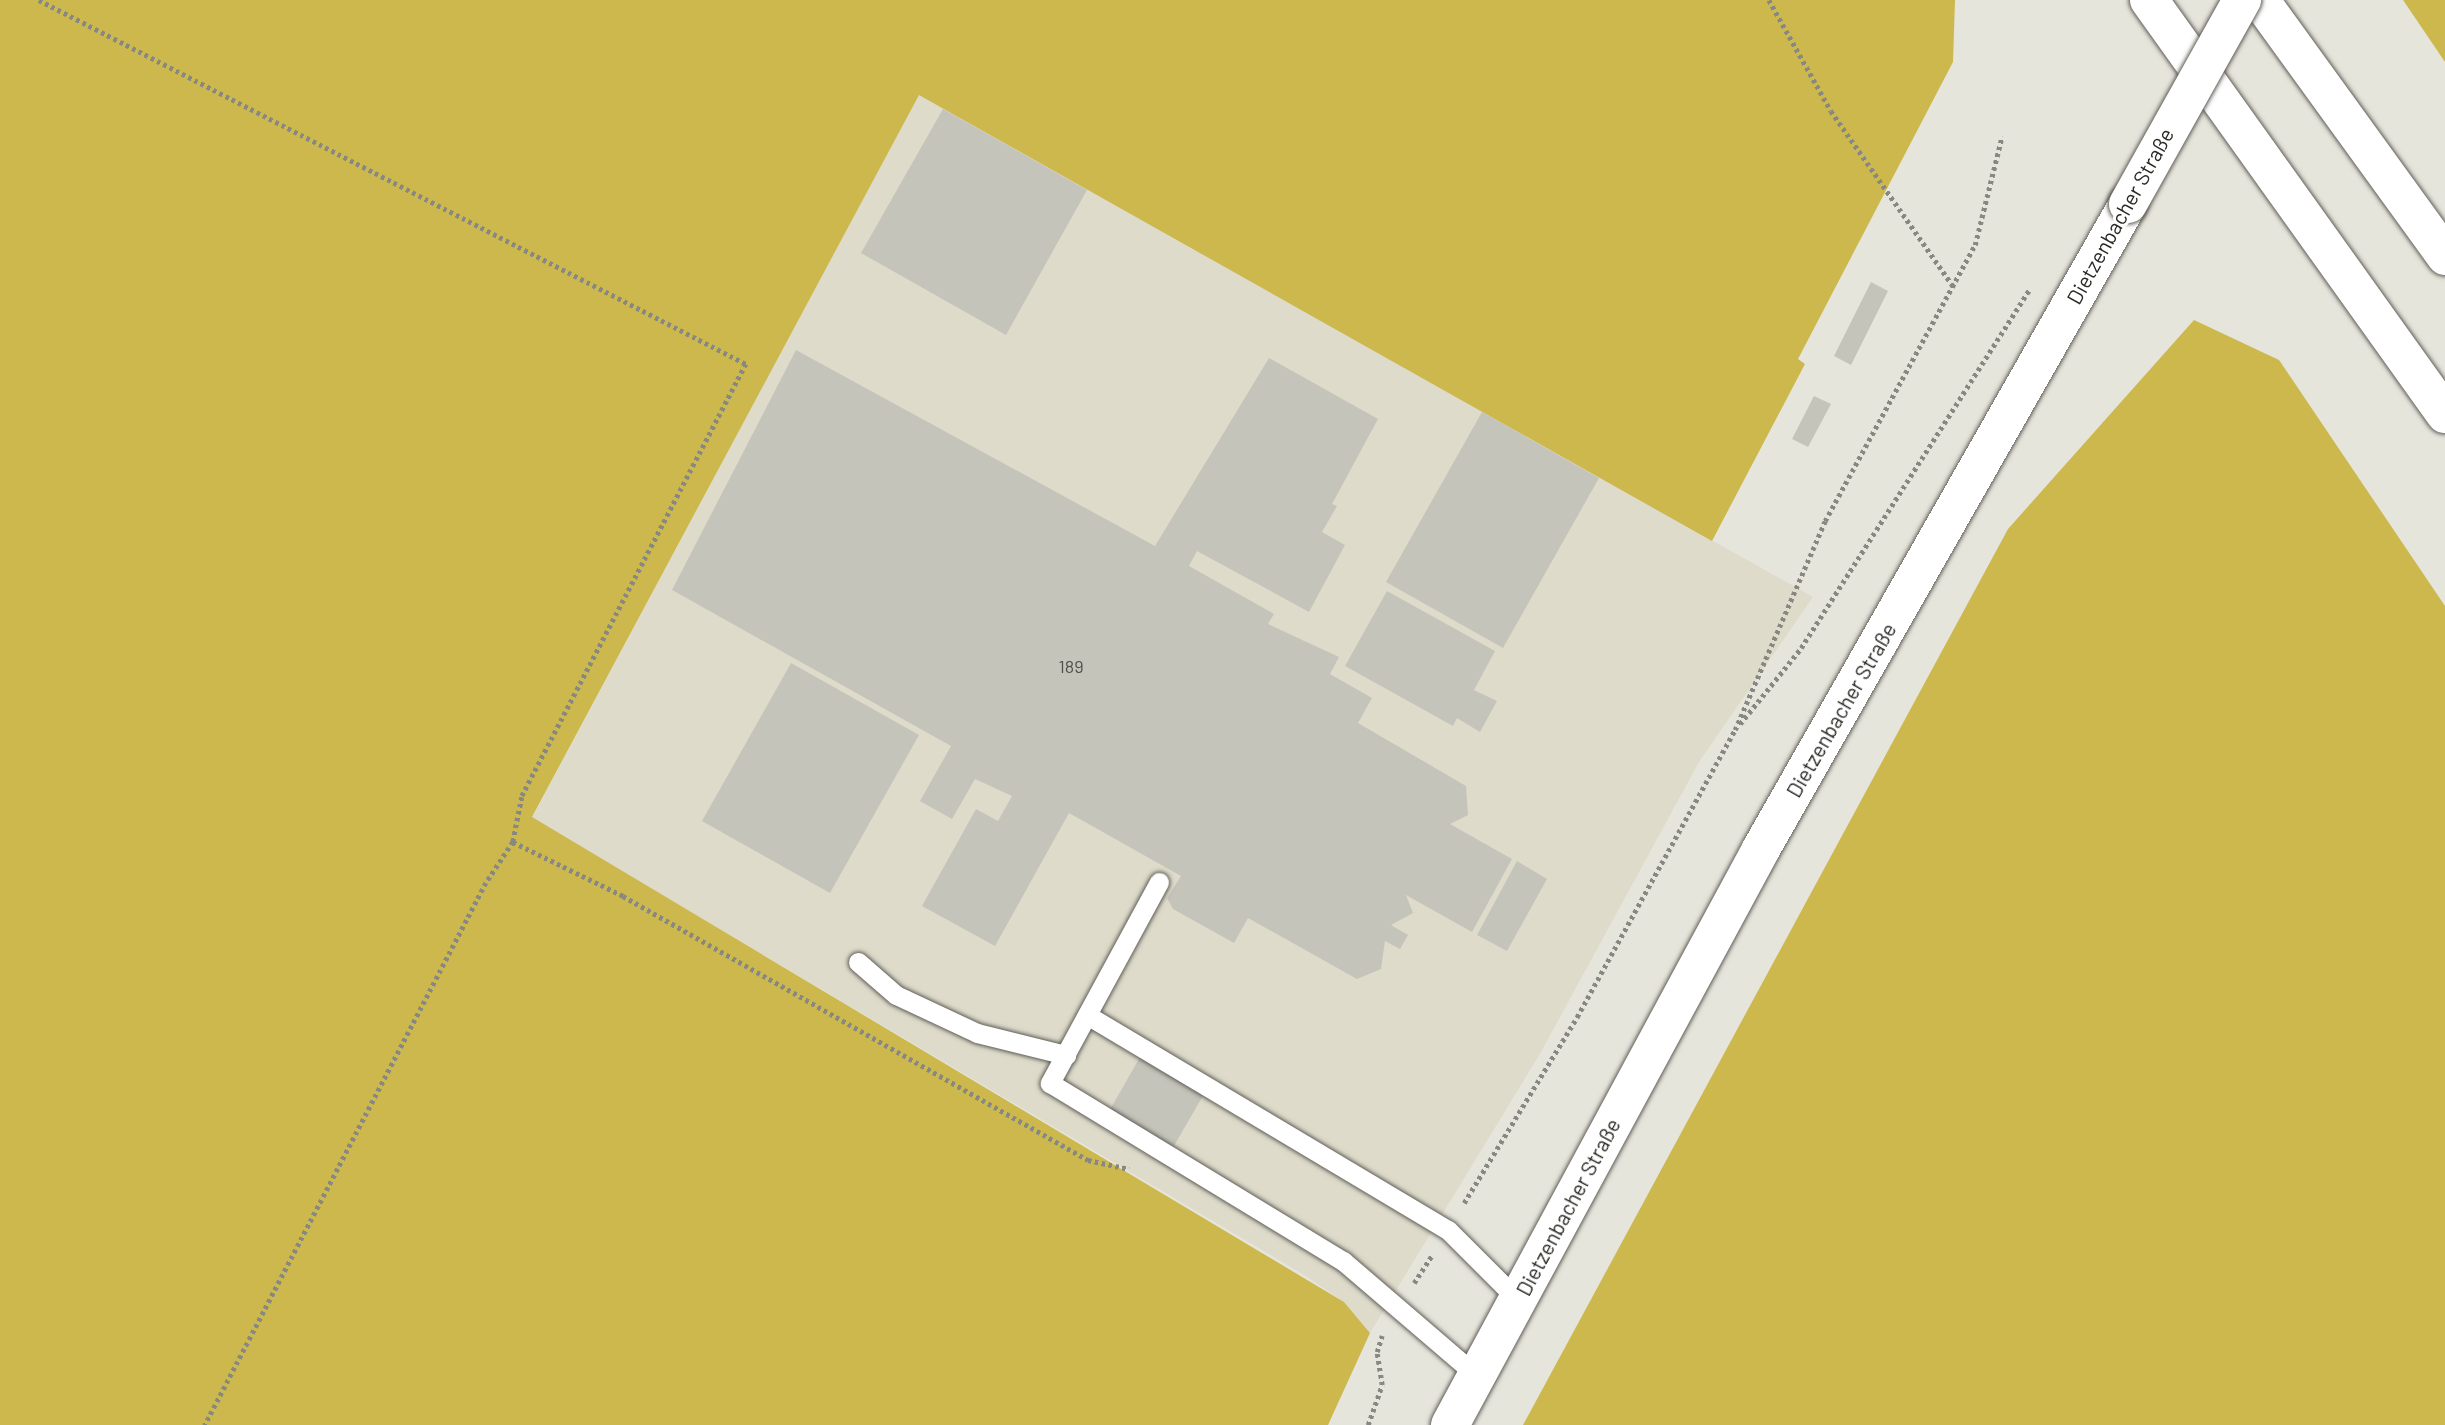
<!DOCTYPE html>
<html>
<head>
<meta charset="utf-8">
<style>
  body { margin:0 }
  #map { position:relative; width:2445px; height:1425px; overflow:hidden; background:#e6e5dc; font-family:Barlow,sans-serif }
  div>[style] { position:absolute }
  .built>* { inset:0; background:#dedbcb }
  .forest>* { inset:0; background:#ccb84c }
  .building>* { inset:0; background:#c5c4bb }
  .path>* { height:4.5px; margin-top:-2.25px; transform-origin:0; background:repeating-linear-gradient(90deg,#888882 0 3.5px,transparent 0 7px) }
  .roads { filter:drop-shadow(0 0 2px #605e57) drop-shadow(0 0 2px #605e57) }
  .service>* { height:19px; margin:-9.5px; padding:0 9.5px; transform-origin:9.5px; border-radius:9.5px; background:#fff }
  .secondary>* { height:38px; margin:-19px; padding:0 19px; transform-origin:19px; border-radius:19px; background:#fff }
  .motorway>* { height:38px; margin:-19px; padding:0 19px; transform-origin:19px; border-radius:19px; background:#fff }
  .bridges { filter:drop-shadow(0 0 2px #605e57) drop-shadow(0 0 2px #605e57) }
  .secondary-bridge>* { height:38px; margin:-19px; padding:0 19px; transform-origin:19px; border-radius:19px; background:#fff }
  span { translate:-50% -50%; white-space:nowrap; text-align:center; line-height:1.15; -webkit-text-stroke:6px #fff; paint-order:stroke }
  .number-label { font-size:18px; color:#50504b }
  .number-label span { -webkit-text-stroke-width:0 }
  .street-label { font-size:21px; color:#292926 }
</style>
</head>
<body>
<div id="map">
  <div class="built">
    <i style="clip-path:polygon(919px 94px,1813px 597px,1699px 762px,1541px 1052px,1370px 1333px,1344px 1302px,1304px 1275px,532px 818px)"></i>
  </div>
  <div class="forest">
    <i style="clip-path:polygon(0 0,1955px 0,1953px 62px,1798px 359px,1805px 364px,1712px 541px,919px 95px,532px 817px,1344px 1302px,1370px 1333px,1328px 1425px,0 1425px)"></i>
    <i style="clip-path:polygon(2403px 0,2445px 0,2445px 62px)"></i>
    <i style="clip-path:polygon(2194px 320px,2279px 360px,2445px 606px,2445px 1425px,1523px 1425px,2008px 529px)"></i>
  </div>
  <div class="building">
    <i style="clip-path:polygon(943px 109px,1087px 190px,1006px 335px,861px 253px)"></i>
    <i style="clip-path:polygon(1871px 282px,1888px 291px,1851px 365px,1834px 356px)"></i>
    <i style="clip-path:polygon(796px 350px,1155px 546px,1269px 358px,1378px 419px,1332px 504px,1337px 506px,1322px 532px,1345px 545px,1309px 612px,1197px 551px,1189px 566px,1274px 614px,1268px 624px,1339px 657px,1330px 674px,1372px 698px,1358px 723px,1466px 786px,1468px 815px,1450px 824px,1512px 859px,1472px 932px,1406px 895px,1413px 913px,1391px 925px,1408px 935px,1400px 949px,1385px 941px,1381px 969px,1357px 979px,1248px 918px,1234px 943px,1173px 909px,1167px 898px,1181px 876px,1069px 813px,995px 946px,922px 906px,976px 809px,998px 821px,1012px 796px,975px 779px,952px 819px,920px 801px,951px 746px,672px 590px)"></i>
    <i style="clip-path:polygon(1814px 396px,1831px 404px,1808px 447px,1792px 439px)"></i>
    <i style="clip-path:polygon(1482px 412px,1599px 478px,1503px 648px,1386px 582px)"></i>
    <i style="clip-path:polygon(1387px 591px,1495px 651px,1474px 690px,1497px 701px,1480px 732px,1457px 718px,1453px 726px,1345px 666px)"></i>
    <i style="clip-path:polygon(791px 663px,919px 735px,830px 893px,702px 821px)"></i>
    <i style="clip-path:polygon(1517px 861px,1547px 879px,1507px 951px,1477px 935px)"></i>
    <i style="clip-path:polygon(1144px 1050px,1208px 1087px,1171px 1151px,1107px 1115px)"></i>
  </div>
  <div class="path">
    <i style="left:39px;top:0;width:795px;rotate:27.24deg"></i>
    <i style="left:746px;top:364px;width:488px;rotate:117.4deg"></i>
    <i style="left:522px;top:797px;width:46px;rotate:101.3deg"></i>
    <i style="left:513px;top:842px;width:49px;rotate:123.4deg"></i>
    <i style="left:486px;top:883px;width:611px;rotate:117.4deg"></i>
    <i style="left:1769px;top:0;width:127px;rotate:60.8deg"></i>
    <i style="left:1831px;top:111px;width:215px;rotate:55.1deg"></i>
    <i style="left:1740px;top:724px;width:97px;rotate:-51.2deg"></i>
    <i style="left:1801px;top:648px;width:426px;rotate:-57.5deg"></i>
    <i style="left:513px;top:842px;width:123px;rotate:26.1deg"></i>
    <i style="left:623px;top:896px;width:535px;rotate:29.59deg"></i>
    <i style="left:1088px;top:1160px;width:42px;rotate:12.4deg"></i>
    <i style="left:1464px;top:1203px;width:218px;rotate:-58.7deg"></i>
    <i style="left:1577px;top:1017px;width:328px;rotate:-61.2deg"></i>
    <i style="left:1735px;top:730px;width:228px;rotate:-66.7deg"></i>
    <i style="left:1825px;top:521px;width:314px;rotate:-61.5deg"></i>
    <i style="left:1975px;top:245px;width:112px;rotate:-76.1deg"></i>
    <i style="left:1414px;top:1283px;width:33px;rotate:-57deg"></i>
    <i style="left:1368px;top:1425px;width:42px;rotate:-70.7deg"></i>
    <i style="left:1382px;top:1385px;width:33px;rotate:-99deg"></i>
    <i style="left:1377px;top:1352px;width:17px;rotate:-73deg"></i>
  </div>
  <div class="roads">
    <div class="service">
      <i style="left:1159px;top:882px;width:229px;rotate:118.5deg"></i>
      <i style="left:1050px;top:1083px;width:343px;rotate:31.3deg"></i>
      <i style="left:1343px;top:1261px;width:177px;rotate:40.6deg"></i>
      <i style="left:858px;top:962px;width:50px;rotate:41deg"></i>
      <i style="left:896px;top:995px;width:89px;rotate:25.1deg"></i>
      <i style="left:977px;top:1033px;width:92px;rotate:13.9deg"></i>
      <i style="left:1087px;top:1015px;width:420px;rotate:30.8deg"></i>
      <i style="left:1448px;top:1230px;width:99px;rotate:45deg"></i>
    </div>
    <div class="secondary">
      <i style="left:1450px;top:1425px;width:655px;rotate:-61.63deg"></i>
      <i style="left:1761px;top:849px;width:742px;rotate:-60.36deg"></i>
    </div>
    <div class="motorway">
      <i style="left:2149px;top:0;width:509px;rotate:54.44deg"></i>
      <i style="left:2260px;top:0;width:316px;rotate:54.1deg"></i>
    </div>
  </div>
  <div class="bridges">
    <div class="secondary-bridge">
      <i style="left:2128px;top:204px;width:234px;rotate:-60.8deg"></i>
    </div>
  </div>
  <div class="number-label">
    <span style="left:1071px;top:666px">189</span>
  </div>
  <div class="street-label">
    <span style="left:2120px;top:216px;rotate:-61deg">Dietzenbacher Straße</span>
    <span style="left:1841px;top:710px;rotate:-60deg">Dietzenbacher Straße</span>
    <span style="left:1568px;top:1207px;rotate:-62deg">Dietzenbacher Straße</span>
  </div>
</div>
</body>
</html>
